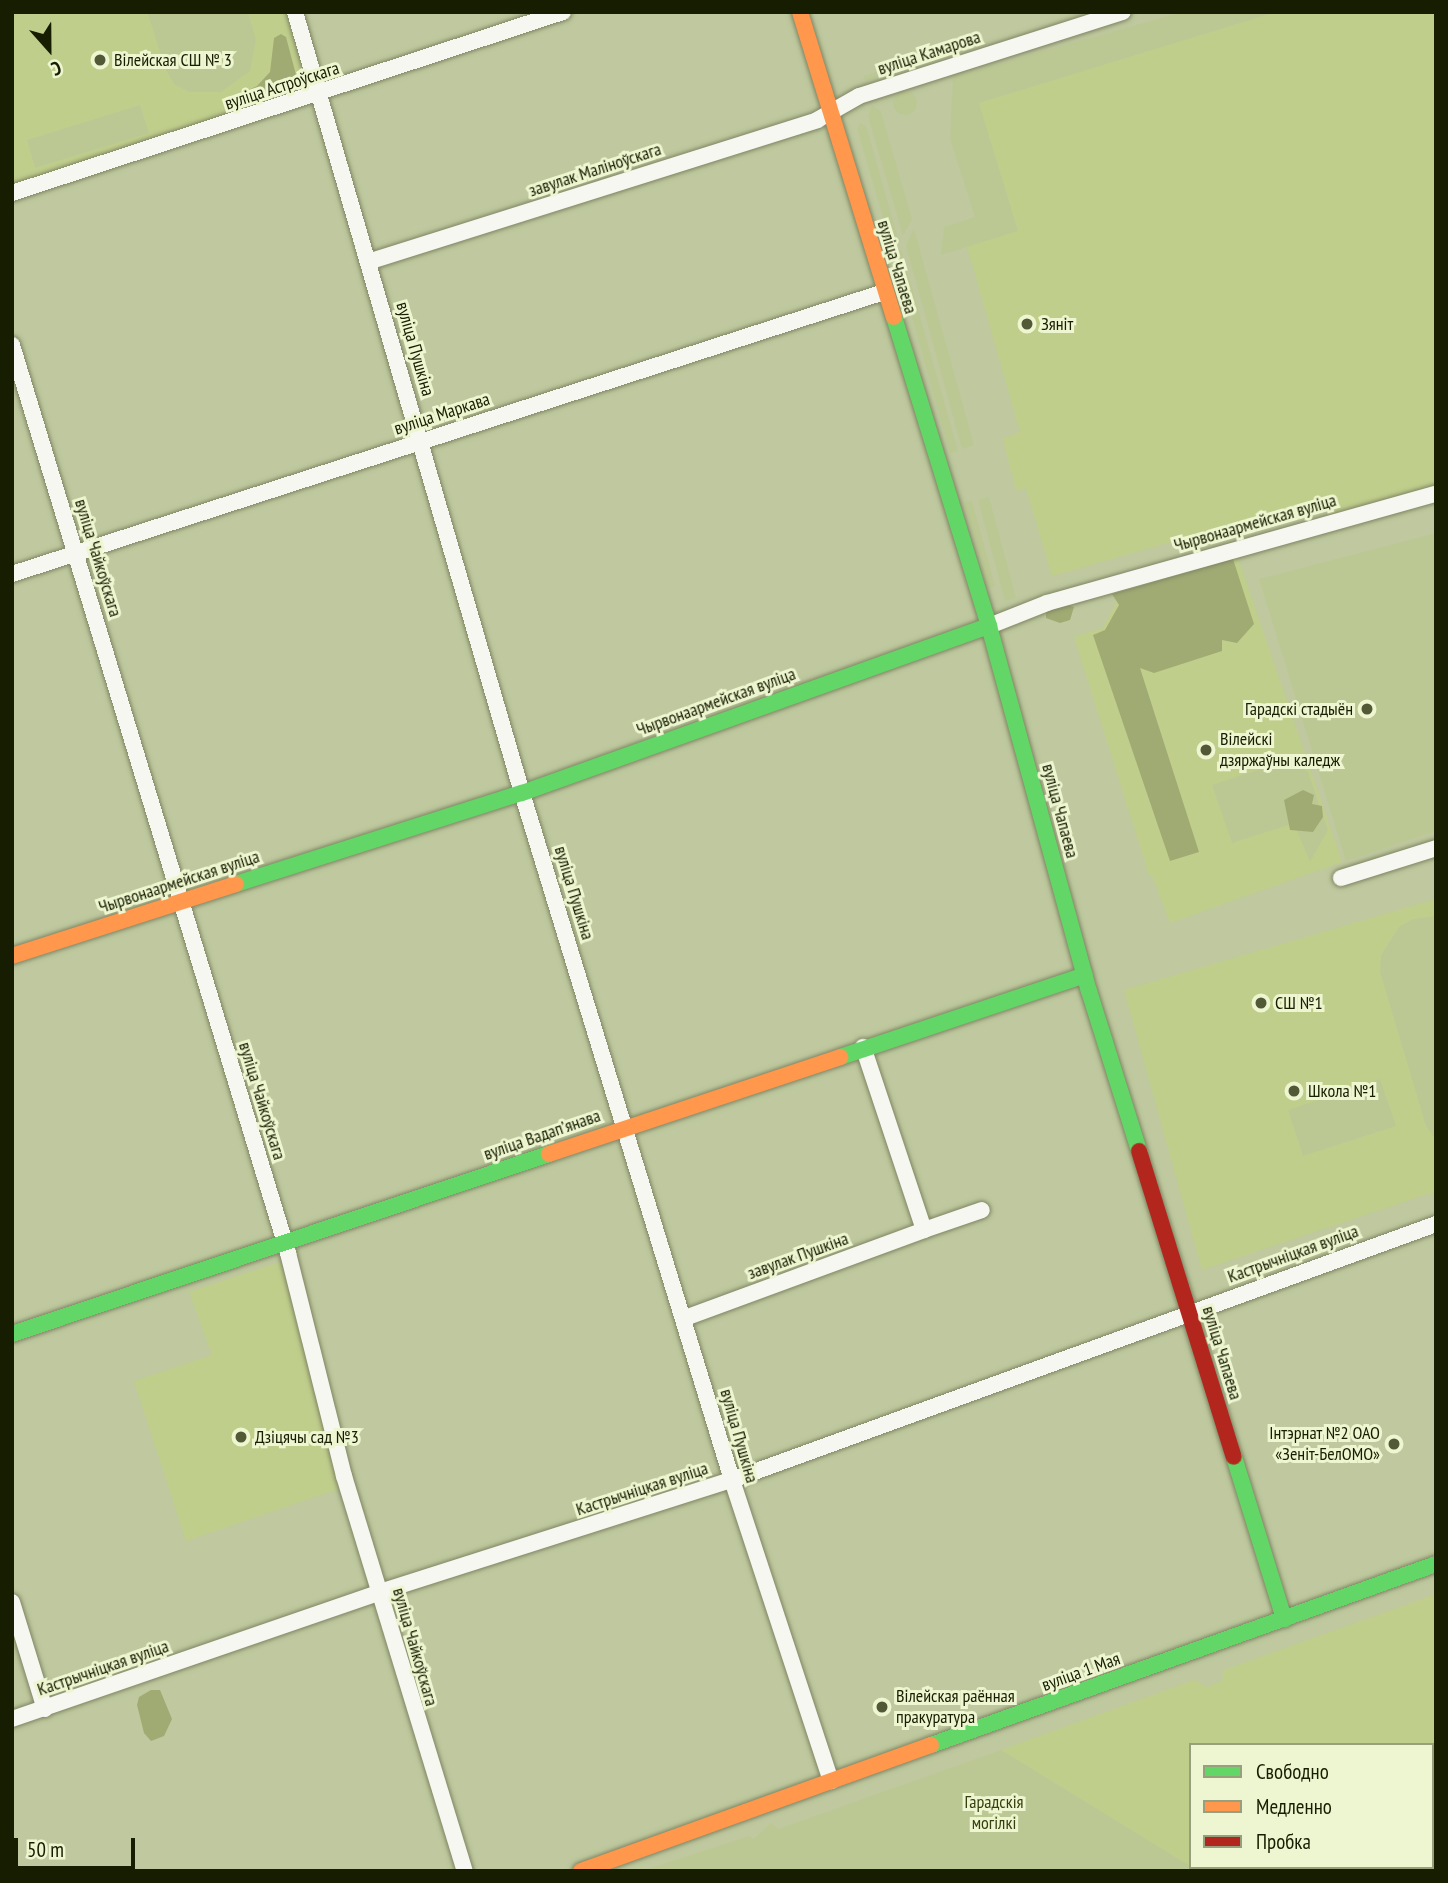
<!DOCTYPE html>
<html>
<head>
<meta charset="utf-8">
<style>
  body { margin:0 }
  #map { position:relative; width:1448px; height:1883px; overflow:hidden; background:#bfc89e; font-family:"PT Sans Narrow",sans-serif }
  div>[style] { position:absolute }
  .built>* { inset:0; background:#c0ce8c }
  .green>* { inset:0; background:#bcc894 }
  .round { border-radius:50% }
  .forest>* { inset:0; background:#a0ab74 }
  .roads { filter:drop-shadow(0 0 2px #7f8563) drop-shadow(0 0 2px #7f8563) }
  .street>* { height:16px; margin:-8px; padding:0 8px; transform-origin:8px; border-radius:8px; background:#f5f7f0 }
  .fast>* { height:16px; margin:-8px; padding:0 8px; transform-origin:8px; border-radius:8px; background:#63d668 }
  .slow>* { height:16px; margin:-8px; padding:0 8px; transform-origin:8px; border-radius:8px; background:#ff974d }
  .jam>* { height:16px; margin:-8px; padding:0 8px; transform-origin:8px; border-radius:8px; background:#b3261e }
  .dots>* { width:19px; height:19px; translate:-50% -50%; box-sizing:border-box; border:4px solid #edf6d0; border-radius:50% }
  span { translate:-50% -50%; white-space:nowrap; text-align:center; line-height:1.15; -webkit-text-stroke:6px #edf6d0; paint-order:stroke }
  .street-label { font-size:18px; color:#171d00 }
  .poi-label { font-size:18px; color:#171d00 }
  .left { translate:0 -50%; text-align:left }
  .right { translate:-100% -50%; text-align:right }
  .park-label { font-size:18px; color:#37400c }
  .frame { position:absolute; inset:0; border:14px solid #171d00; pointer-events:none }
  .legend { position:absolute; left:1189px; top:1743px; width:245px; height:126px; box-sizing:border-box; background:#edf6d0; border:2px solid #979f7d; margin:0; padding:9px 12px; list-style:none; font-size:21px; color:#171d00 }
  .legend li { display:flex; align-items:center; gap:14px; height:35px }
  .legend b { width:35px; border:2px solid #979f7d }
  .north { position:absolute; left:14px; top:14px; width:70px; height:70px; -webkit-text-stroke:5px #edf6d0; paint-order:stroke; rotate:159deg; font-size:19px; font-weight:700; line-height:28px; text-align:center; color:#171d00 }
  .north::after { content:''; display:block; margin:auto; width:24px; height:32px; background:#171d00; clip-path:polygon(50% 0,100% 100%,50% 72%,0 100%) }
  .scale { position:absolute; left:14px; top:1838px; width:121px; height:32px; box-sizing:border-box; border:4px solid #171d00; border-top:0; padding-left:9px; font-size:21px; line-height:24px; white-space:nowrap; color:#171d00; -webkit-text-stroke:5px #edf6d0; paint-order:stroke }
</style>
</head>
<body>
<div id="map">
  <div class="built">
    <i style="clip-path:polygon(12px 12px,290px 12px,314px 91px,12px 186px)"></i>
    <i style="clip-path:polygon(1192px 12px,1436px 12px,1436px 486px,1330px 515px,1323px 499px,1052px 576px,1026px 488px,1016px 490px,1003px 439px,1020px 432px,967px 246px,1004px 235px,957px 82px)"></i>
    <i style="clip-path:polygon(1237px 555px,1342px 862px,1170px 923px,1152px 875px,1149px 875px,1074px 637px,1103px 628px,1123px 590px)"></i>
    <i style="clip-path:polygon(1436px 899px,1436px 1191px,1202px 1270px,1124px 990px)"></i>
    <i style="clip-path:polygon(280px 1262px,344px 1487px,186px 1541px,134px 1381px,212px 1355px,189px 1292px)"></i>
    <i style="clip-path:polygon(1436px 1594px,1436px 1871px,1192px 1867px,1432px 1867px,1432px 1745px,1191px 1745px,1191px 1867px,1001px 1750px,1194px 1680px,1207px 1687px,1222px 1681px,1224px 1670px)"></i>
  </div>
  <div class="green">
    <i style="clip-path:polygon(147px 12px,248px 12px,256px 40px,250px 71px,221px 92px,189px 92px,174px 84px,166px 70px)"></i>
    <i style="clip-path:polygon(1182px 12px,1276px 12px,979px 103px,1018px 231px,941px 255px,944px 227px,975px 217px,950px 139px,953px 77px)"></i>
    <i style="clip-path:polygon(942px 51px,938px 58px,865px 81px,864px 76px)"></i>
    <i class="round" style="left:893px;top:91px;width:24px;height:24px"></i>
    <i style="clip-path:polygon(140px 105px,149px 133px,35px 168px,27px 140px)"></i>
    <i style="clip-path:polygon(872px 105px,881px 112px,912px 219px,903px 236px,868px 116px)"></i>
    <i style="clip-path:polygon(860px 123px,866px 126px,899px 242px,889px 238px,857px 128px)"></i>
    <i style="clip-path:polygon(914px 229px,974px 445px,962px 449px,906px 246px)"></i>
    <i style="clip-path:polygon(901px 249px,958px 451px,950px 453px,895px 257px)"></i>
    <i style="clip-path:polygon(989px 497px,1016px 598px,1005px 601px,978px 500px)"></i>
    <i style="clip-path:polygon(972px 501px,995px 586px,988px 588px,964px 503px)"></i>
    <i style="clip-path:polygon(1436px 533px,1436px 831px,1346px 861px,1259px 579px)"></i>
    <i style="clip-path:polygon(1290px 759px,1308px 772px,1328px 830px,1310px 862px,1297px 831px,1289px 825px,1232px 843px,1212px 785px)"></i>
    <i style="clip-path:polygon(1436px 916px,1436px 1140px,1426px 1126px,1380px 972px,1381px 955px,1399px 927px,1413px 919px)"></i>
    <i style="clip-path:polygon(1380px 1079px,1396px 1126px,1303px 1156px,1288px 1110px)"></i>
    <i style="clip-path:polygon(1001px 1750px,1198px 1871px,642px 1871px,749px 1836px,754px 1839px,771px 1823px,778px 1829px)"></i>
  </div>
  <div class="forest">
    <i style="clip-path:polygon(281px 34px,286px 37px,299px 86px,229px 107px,230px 99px,257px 86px,270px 72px,274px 38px)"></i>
    <i style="clip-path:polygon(1233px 559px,1254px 624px,1237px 643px,1222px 640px,1222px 651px,1154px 673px,1140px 668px,1199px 852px,1170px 861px,1093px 635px,1105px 630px,1119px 605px,1112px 594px)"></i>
    <i style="clip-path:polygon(1065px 604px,1074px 607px,1070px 620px,1060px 623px,1046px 618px,1046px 609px)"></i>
    <i style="clip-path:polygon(1303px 790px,1314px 795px,1312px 804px,1322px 806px,1323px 817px,1313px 832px,1290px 830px,1284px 800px)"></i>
    <i style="clip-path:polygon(151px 1690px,160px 1690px,172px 1719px,164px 1736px,151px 1741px,144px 1733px,137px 1705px,139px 1697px)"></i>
  </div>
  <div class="roads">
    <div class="street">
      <i style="left:295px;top:12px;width:813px;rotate:73.79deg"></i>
      <i style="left:522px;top:793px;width:718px;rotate:73deg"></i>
      <i style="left:732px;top:1480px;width:317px;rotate:71.8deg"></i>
      <i style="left:12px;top:193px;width:580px;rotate:-18.19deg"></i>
      <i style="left:371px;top:261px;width:468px;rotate:-17.5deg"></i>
      <i style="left:817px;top:120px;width:48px;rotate:-29.7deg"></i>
      <i style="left:859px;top:96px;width:277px;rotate:-17.7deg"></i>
      <i style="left:12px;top:345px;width:949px;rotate:73.09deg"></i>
      <i style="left:288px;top:1253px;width:230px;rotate:75.9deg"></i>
      <i style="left:344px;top:1476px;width:413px;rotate:73deg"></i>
      <i style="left:12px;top:574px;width:916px;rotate:-17.92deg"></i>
      <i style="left:989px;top:626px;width:62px;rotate:-21.6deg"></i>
      <i style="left:1047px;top:603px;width:404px;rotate:-15.7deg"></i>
      <i style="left:1341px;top:878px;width:100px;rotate:-17.5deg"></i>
      <i style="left:924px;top:1230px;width:61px;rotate:-19deg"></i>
      <i style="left:685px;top:1318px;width:255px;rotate:-20.2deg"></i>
      <i style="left:924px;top:1230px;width:193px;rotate:-108.4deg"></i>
      <i style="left:12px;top:1602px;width:112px;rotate:72.9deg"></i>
      <i style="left:12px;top:1719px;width:389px;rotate:-19deg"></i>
      <i style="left:380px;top:1592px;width:369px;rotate:-17.7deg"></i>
      <i style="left:732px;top:1480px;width:749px;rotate:-19.98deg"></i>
    </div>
    <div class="fast">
      <i style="left:894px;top:317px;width:323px;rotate:72.9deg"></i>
      <i style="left:989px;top:626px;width:378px;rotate:74.7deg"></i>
      <i style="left:1089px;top:991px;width:168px;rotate:72.6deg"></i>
      <i style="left:236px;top:884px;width:300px;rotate:-17.7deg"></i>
      <i style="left:522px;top:793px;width:496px;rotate:-19.7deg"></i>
      <i style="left:840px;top:1057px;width:258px;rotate:-18.5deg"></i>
      <i style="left:12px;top:1334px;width:566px;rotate:-18.53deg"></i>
      <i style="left:1234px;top:1457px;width:170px;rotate:72.8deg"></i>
      <i style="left:931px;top:1745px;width:536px;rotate:-19.72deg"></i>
    </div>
    <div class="slow">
      <i style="left:800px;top:12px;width:319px;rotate:72.9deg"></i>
      <i style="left:12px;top:956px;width:235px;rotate:-17.8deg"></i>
      <i style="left:549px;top:1154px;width:307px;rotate:-18.4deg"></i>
      <i style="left:581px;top:1871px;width:372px;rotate:-19.8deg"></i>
    </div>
    <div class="jam">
      <i style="left:1139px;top:1151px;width:320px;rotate:72.8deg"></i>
    </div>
  </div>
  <div class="dots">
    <i style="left:100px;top:60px;background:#525937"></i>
    <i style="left:1027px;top:324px;background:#525937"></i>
    <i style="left:1367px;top:709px;background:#525937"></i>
    <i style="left:1206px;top:750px;background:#525937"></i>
    <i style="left:1261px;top:1003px;background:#525937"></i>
    <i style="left:1294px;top:1091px;background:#525937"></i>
    <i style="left:241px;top:1437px;background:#525937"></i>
    <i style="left:1394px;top:1444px;background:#525937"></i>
    <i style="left:882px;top:1707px;background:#525937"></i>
  </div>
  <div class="street-label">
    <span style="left:929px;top:53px;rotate:-18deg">вуліца Камарова</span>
    <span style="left:282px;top:86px;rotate:-18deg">вуліца Астроўскага</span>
    <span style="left:595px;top:170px;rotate:-18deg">завулак Маліноўскага</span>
    <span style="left:897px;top:267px;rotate:73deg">вуліца Чапаева</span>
    <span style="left:415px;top:349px;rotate:74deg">вуліца Пушкіна</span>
    <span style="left:442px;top:414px;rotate:-18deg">вуліца Маркава</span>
    <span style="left:1255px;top:523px;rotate:-16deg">Чырвонаармейская вуліца</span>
    <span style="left:98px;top:558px;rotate:73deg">вуліца Чайкоўскага</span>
    <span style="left:716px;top:702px;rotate:-20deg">Чырвонаармейская вуліца</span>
    <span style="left:1060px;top:811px;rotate:75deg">вуліца Чапаева</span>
    <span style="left:179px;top:882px;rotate:-18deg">Чырвонаармейская вуліца</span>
    <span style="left:574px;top:893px;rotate:73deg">вуліца Пушкіна</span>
    <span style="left:262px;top:1101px;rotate:73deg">вуліца Чайкоўскага</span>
    <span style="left:542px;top:1135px;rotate:-19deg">вуліца Вадапʼянава</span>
    <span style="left:1293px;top:1254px;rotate:-20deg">Кастрычніцкая вуліца</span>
    <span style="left:798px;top:1256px;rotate:-20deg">завулак Пушкіна</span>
    <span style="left:1222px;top:1353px;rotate:73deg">вуліца Чапаева</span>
    <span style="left:739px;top:1436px;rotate:74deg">вуліца Пушкіна</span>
    <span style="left:642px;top:1489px;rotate:-18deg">Кастрычніцкая вуліца</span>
    <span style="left:415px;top:1647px;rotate:74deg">вуліца Чайкоўскага</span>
    <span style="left:103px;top:1668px;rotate:-19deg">Кастрычніцкая вуліца</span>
    <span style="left:1081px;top:1672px;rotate:-20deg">вуліца 1 Мая</span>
  </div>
  <div class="poi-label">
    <span class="left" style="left:114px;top:60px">Вілейская СШ № 3</span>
    <span class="left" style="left:1041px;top:324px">Зяніт</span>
    <span class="right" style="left:1353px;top:709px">Гарадскі стадыён</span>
    <span class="left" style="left:1220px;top:750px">Вілейскі<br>дзяржаўны каледж</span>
    <span class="left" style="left:1275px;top:1003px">СШ №1</span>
    <span class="left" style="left:1308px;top:1091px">Школа №1</span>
    <span class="right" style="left:1380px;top:1444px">Інтэрнат №2 ОАО<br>«Зеніт-БелОМО»</span>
    <span class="left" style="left:255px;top:1437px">Дзіцячы сад №3</span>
    <span class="left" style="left:896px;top:1707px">Вілейская раённая<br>пракуратура</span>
  </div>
  <div class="park-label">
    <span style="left:994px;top:1813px">Гарадскія<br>могілкі</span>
  </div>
  <div class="frame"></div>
  <ul class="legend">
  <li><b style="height:9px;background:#63d668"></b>Свободно</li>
  <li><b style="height:9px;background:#ff974d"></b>Медленно</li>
  <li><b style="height:9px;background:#b3261e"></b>Пробка</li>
  </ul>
  <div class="north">С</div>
  <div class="scale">50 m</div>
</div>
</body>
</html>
